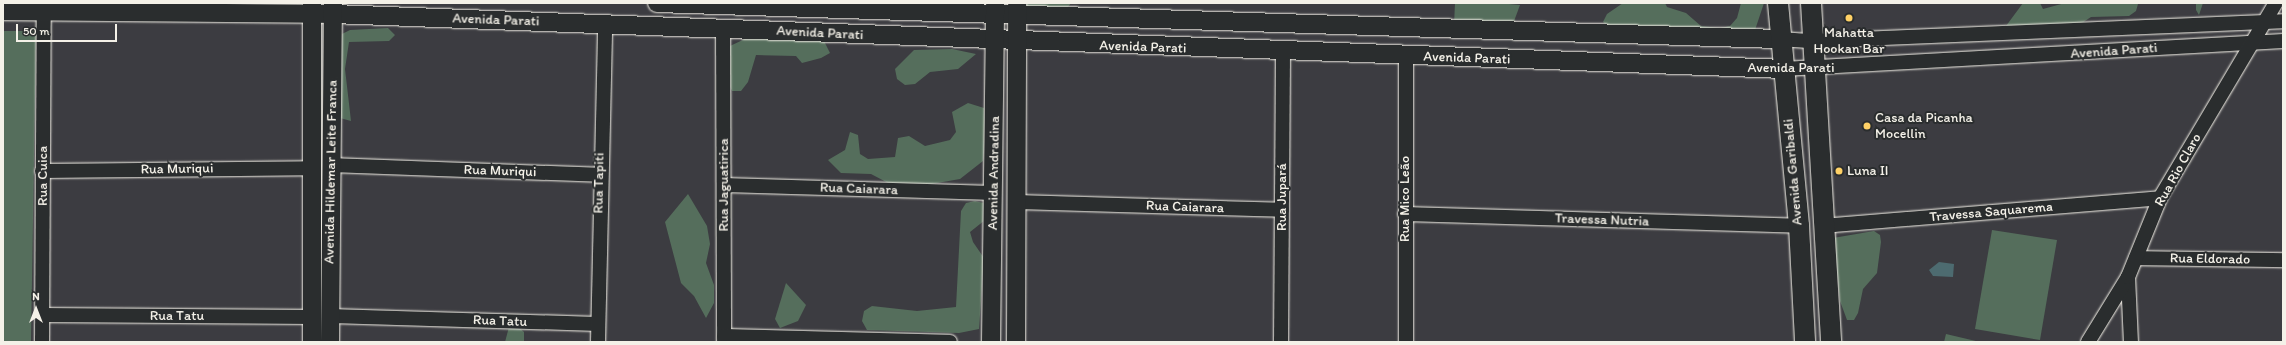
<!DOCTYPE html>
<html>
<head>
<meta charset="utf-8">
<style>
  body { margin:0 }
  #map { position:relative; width:2286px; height:345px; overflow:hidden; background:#3c3c41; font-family:Itim,sans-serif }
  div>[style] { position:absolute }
  .green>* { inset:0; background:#556e5c }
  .water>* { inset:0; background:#4d6b70 }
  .roads { filter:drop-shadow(0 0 1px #f4f1e8) drop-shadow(0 0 1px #f4f1e8) }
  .minor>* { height:14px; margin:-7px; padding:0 7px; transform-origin:7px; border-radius:7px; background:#2a2d2e }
  .tertiary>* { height:18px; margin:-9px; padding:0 9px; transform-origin:9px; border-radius:9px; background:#2a2d2e }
  .secondary>* { height:20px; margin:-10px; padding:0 10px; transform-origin:10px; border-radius:10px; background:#2a2d2e }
  .dots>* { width:11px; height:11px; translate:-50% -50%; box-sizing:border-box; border:2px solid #2a2d2e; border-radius:50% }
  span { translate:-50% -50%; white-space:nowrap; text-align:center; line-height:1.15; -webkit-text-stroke:4px #2a2d2e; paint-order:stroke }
  .street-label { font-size:14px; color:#f4f1e8 }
  .poi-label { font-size:14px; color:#f4f1e8 }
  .left { translate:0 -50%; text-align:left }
  .frame { position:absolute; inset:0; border:4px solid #f4f1e8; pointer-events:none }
  .north { position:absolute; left:16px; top:289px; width:40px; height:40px; -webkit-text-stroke:3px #2a2d2e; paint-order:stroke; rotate:0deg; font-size:11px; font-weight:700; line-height:16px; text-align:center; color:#f4f1e8 }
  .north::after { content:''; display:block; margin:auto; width:14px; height:18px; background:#f4f1e8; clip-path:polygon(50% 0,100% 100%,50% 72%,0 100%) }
  .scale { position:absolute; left:16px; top:24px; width:101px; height:18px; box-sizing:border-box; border:2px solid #f4f1e8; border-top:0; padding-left:5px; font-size:12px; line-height:14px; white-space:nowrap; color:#f4f1e8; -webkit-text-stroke:3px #2a2d2e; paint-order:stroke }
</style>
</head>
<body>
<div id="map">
  <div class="green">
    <i style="clip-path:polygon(1023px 3px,1071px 3px,1068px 7px,1031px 15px)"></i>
    <i style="clip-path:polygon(1455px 3px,1498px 3px,1520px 5px,1513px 24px,1454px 25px)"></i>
    <i style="clip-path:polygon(1623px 3px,1665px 3px,1667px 7px,1686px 13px,1701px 26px,1720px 28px,1730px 26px,1737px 18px,1741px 3px,1764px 3px,1755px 30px,1611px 28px,1603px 22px,1607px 14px)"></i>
    <i style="clip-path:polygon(2023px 3px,2040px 3px,2043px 9px,2065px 3px,2138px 4px,2136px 11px,2129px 16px,2091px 17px,2079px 25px,2006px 26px)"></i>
    <i style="clip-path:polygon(2196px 3px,2203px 3px,2199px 15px,2196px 10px)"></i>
    <i style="clip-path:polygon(388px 28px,395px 35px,389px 41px,349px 42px,345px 69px,351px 121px,340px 118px,338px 43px,342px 34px,350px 30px)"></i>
    <i style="clip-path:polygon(3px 31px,36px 31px,31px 342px,3px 342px)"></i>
    <i style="clip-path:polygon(822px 37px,830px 53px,821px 58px,802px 63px,796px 56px,756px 55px,748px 82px,741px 91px,732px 91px,728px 82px,730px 46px,747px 38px)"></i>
    <i style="clip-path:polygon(952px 49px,976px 54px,958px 69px,930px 72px,915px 84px,905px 85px,897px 79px,895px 69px,914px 50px)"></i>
    <i style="clip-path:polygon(968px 103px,984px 108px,986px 136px,983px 161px,960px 179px,920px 186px,890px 184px,871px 174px,841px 173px,828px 160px,845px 150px,850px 132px,858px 135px,860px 154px,868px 159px,895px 157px,898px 138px,909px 136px,925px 146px,950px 140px,956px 132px,952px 112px)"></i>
    <i style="clip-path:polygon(688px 194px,707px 226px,710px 244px,706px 263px,714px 285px,714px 303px,706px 318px,694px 296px,681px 283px,665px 222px)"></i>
    <i style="clip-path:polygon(975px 201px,988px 204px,985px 220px,970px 232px,973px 242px,984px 258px,979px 329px,959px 333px,867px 330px,862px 321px,864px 311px,872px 306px,917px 311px,956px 307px,961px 211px,966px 203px)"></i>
    <i style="clip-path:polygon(1992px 230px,2057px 240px,2040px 340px,1975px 329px)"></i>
    <i style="clip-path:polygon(1874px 231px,1880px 235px,1881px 242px,1877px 273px,1863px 289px,1858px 313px,1854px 320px,1847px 320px,1840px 301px,1833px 238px)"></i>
    <i style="clip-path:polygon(786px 283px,806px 305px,798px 321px,780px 328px,775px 319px)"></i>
    <i style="clip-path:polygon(517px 326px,524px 332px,524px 342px,505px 342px,509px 327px)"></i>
    <i style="clip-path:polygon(1946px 334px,1980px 342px,1944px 342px)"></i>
  </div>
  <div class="water">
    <i style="clip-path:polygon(1939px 262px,1954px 264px,1953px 277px,1933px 276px,1929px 270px)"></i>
  </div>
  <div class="roads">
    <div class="minor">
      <i style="left:723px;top:28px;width:314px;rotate:89.8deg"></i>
      <i style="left:1780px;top:39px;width:32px;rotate:4deg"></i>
      <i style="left:1812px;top:41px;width:471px;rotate:-2.4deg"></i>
      <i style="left:1406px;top:56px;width:286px;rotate:90deg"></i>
      <i style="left:1783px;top:69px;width:501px;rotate:-3.21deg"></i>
      <i style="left:330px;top:165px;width:269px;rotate:2.1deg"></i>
      <i style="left:42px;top:171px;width:270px;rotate:-0.6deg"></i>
      <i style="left:724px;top:185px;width:270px;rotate:1.7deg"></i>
      <i style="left:1017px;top:202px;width:265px;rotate:1.7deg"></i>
      <i style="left:1405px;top:214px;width:394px;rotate:1.7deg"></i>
      <i style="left:1822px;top:226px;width:339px;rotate:-4.7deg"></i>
      <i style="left:2136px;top:258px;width:147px;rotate:0.8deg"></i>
      <i style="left:2128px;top:277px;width:65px;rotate:87.4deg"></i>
      <i style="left:42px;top:315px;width:270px;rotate:0.4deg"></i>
      <i style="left:330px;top:316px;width:268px;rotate:1.7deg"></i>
      <i style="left:724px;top:336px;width:226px;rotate:1.5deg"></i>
      <i style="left:42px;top:342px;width:331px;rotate:-89.7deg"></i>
      <i style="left:598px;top:342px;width:318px;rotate:-88.7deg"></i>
      <i style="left:1281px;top:342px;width:290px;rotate:-89.6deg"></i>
      <i style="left:2088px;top:342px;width:76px;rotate:-58.4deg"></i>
      <i style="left:2128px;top:277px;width:85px;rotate:-67.9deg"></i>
      <i style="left:2160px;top:198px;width:227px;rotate:-59.3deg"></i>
    </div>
    <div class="tertiary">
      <i style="left:657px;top:3px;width:1124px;rotate:1.84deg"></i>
      <i style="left:3px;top:11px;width:330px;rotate:0.5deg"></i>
      <i style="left:333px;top:14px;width:1451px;rotate:2.17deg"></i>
      <i style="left:312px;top:342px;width:339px;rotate:-90deg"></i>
      <i style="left:330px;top:342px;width:339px;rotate:-89.5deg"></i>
      <i style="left:991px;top:342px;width:339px;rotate:-89.3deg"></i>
      <i style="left:1016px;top:342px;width:339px;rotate:-89.8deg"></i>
    </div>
    <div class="secondary">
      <i style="left:1778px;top:3px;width:224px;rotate:84.6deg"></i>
      <i style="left:1799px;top:226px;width:116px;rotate:87deg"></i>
      <i style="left:1811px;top:3px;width:340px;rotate:86.6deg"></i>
    </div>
  </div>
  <div class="dots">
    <i style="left:1849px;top:18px;background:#ffd166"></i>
    <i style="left:1867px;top:126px;background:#ffd166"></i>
    <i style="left:1839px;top:171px;background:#ffd166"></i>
  </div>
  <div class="street-label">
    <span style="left:496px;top:20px;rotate:2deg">Avenida Parati</span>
    <span style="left:820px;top:33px;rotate:3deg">Avenida Parati</span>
    <span style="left:1143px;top:47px;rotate:2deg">Avenida Parati</span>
    <span style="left:2114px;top:51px;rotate:-4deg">Avenida Parati</span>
    <span style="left:1467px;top:58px;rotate:2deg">Avenida Parati</span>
    <span style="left:1791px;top:68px">Avenida Parati</span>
    <span style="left:177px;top:169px;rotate:-1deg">Rua Muriqui</span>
    <span style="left:2178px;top:170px;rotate:-61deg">Rua Rio Claro</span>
    <span style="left:500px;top:171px;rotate:2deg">Rua Muriqui</span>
    <span style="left:331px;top:172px;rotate:-89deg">Avenida Hildemar Leite Franca</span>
    <span style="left:1793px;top:172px;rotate:-95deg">Avenida Garibaldi</span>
    <span style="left:994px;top:173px;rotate:-89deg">Avenida Andradina</span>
    <span style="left:43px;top:176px;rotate:-90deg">Rua Cuica</span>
    <span style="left:599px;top:183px;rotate:-89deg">Rua Tapiti</span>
    <span style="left:724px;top:185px;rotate:-90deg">Rua Jaguatirica</span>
    <span style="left:859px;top:189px;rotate:2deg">Rua Caiarara</span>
    <span style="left:1282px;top:197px;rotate:-90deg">Rua Jupará</span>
    <span style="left:1405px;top:199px;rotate:-90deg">Rua Mico Leão</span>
    <span style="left:1185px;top:207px;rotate:2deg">Rua Caiarara</span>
    <span style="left:1991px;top:212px;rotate:-5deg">Travessa Saquarema</span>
    <span style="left:1602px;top:220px;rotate:2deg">Travessa Nutria</span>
    <span style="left:2210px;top:259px;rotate:1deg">Rua Eldorado</span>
    <span style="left:177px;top:316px">Rua Tatu</span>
    <span style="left:500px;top:321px;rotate:2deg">Rua Tatu</span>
  </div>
  <div class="poi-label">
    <span style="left:1849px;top:41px">Mahatta<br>Hookan Bar</span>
    <span class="left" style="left:1875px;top:126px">Casa da Picanha<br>Mocellin</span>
    <span class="left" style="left:1847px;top:171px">Luna II</span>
  </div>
  <div class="frame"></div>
  <div class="north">N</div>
  <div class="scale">50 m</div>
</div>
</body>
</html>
